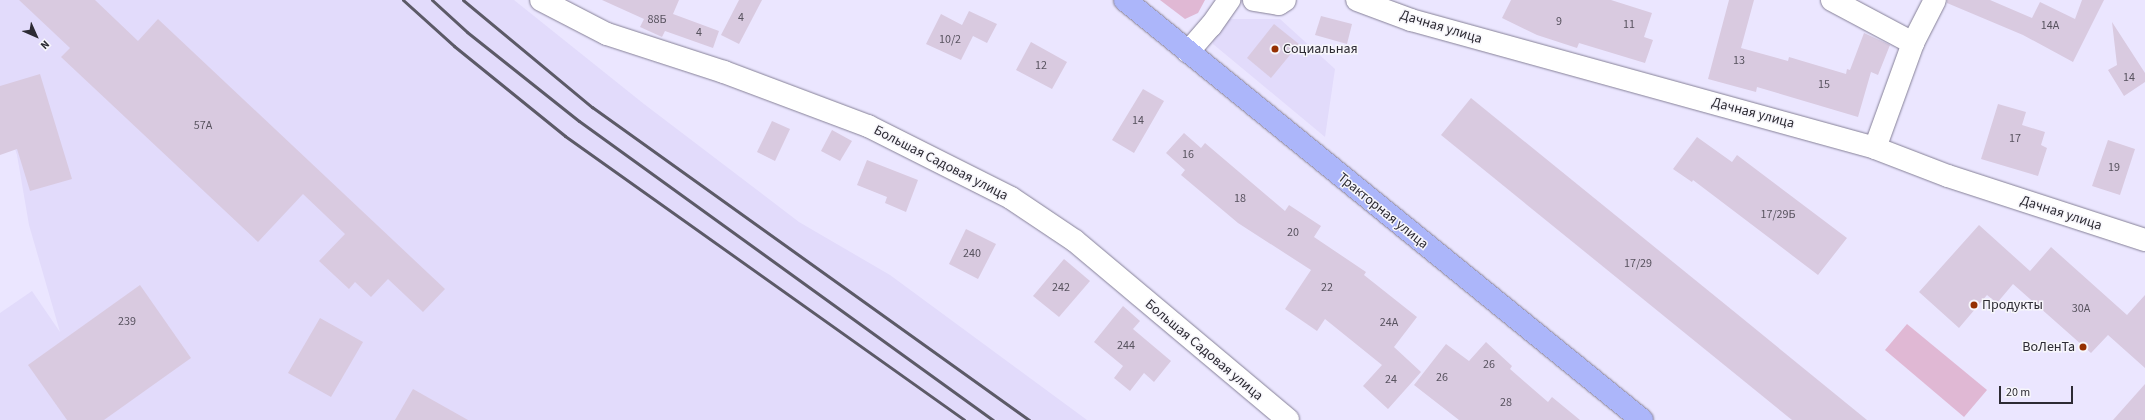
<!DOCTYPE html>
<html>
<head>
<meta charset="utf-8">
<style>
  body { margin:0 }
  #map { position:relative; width:2145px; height:420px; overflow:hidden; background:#ebe6ff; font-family:"Source Sans 3",sans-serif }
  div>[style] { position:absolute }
  .built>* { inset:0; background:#e2dbfb }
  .green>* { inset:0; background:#e0b8d4 }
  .building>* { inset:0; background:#d9cae0 }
  .roads { filter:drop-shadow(0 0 1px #858097) drop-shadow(0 0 1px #858097) }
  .minor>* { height:22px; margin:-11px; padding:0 11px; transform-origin:11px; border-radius:11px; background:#fff }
  .primary>* { height:22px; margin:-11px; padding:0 11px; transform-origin:11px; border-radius:11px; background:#acb6fa }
  .rail>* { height:3px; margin:-1.5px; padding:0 1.5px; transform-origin:1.5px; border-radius:1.5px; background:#5c5a67 }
  .dots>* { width:11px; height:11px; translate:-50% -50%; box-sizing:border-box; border:2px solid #f7f6fb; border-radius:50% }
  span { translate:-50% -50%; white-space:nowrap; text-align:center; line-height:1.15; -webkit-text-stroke:3px #f7f6fb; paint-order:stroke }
  .number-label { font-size:12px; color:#58535f }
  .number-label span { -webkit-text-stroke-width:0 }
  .street-label { font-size:14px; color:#2d2b34 }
  .poi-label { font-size:14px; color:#2d2b34 }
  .left { translate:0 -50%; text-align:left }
  .right { translate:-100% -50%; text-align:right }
  .north { position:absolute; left:16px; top:16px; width:40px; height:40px; -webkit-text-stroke:3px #f7f6fb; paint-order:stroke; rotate:135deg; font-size:11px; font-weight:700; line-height:16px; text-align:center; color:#2d2b34 }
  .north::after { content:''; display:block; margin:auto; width:14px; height:18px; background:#2d2b34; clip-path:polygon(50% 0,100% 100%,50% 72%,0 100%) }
  .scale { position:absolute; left:1999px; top:386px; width:74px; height:18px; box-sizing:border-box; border:2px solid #2d2b34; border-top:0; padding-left:5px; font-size:12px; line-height:14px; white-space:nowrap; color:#2d2b34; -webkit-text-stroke:3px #f7f6fb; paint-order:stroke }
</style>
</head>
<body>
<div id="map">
  <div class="built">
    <i style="clip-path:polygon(0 0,514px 0,644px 104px,799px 222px,890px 275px,1087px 420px,0 420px,0 313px,32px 291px,60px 332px,29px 225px,17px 155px,0 103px)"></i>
    <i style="clip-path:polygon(1229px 19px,1280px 19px,1335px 69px,1325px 137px,1213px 44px,1213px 34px)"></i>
  </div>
  <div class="green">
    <i style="clip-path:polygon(1160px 0,1205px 0,1198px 13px,1185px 19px)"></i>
    <i style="clip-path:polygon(1907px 324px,1987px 390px,1964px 417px,1885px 350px)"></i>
  </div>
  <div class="building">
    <i style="clip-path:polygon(19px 0,95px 0,138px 41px,158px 19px,445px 289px,423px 312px,388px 279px,371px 297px,355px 282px,349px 289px,319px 261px,345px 234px,303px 194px,258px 242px,61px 57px,70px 48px)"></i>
    <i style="clip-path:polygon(602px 0,679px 0,673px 14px,719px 31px,713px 48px,665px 31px,662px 37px,640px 27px,644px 19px)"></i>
    <i style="clip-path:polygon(739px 0,762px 0,739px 44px,721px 35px)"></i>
    <i style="clip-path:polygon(1511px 0,1611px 0,1652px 13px,1644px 37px,1653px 40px,1645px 63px,1579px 43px,1577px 48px,1537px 35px,1502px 18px)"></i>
    <i style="clip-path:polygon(1729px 0,1754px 0,1741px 48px,1788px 61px,1789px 57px,1846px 74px,1847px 69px,1850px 70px,1864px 33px,1890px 45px,1878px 75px,1871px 72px,1858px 117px,1757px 87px,1756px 92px,1708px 79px)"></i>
    <i style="clip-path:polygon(1947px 0,1990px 0,2032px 18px,2040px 2px,2075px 19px,2082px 0,2104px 0,2073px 62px,2023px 35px,1947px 3px)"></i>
    <i style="clip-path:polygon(969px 11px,997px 24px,987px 43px,973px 36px,961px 60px,926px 44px,941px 14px,962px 25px)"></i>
    <i style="clip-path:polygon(1321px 16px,1352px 24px,1347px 44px,1315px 35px)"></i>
    <i style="clip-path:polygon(2112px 22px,2145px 73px,2145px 82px,2124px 96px,2108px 70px,2117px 65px)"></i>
    <i style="clip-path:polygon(1274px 24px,1299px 44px,1271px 78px,1247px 58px)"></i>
    <i style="clip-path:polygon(1031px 42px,1067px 62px,1052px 89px,1016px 70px)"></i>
    <i style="clip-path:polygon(40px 74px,72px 179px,30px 191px,17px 149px,0 155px,0 86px)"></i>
    <i style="clip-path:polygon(1143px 89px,1164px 101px,1134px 153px,1112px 140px)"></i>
    <i style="clip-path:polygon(1471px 98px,1742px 318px,1867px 420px,1792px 420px,1441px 135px)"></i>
    <i style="clip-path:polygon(1998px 104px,2026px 112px,2022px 125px,2045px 132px,2041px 145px,2047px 148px,2038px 176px,1981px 159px)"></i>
    <i style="clip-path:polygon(772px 121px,790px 129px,775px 161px,757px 152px)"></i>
    <i style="clip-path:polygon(832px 130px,852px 141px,840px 161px,821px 151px)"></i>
    <i style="clip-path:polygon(1184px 133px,1201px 148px,1205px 143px,1285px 211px,1289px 205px,1321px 226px,1314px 237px,1366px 272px,1364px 275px,1417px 317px,1394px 347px,1421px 372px,1388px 409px,1363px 386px,1382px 365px,1325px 319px,1317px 331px,1285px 309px,1311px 270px,1238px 223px,1181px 175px,1185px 170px,1166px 153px)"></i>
    <i style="clip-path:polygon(1697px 137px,1732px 162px,1737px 155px,1847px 238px,1818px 275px,1693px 180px,1692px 182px,1673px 169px)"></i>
    <i style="clip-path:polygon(2108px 140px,2135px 149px,2120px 195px,2092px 186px)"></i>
    <i style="clip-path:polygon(867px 160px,918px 180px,906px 212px,885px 203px,887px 197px,857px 185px)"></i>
    <i style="clip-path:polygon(1979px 225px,2030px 271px,2051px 247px,2127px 315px,2145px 295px,2145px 368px,2108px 335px,2091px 353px,2013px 284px,1997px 303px,1987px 295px,1959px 328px,1919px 292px)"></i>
    <i style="clip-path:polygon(966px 229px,996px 244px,978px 279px,949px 264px)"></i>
    <i style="clip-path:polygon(1064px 259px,1090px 281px,1059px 317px,1033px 296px)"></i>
    <i style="clip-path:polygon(140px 285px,191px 358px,104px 420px,67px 420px,28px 365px)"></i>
    <i style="clip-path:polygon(1123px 306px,1140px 321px,1133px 329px,1171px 361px,1154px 382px,1144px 373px,1130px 391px,1114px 378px,1123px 366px,1094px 342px)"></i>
    <i style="clip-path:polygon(320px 318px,363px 342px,331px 397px,288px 373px)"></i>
    <i style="clip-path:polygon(1486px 342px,1512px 366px,1510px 369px,1548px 402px,1552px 397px,1580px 420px,1459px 420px,1414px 385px,1446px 344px,1469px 361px)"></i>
    <i style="clip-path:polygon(2145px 384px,2145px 420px,2113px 420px)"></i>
    <i style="clip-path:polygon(413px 389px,468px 420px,395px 420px)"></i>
  </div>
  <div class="roads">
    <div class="minor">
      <i style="left:541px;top:0;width:74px;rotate:27.3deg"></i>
      <i style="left:607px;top:34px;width:123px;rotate:18deg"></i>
      <i style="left:724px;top:72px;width:154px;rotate:20.6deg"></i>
      <i style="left:868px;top:126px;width:160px;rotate:26.7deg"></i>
      <i style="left:1011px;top:198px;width:77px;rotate:33.9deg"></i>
      <i style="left:1075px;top:241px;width:278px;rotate:40deg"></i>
      <i style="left:1254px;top:0;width:25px;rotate:9deg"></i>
      <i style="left:1279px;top:4px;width:7px;rotate:-34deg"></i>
      <i style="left:1357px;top:0;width:58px;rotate:20.3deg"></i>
      <i style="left:1411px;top:20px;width:481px;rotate:15.4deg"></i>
      <i style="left:1875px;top:148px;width:78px;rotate:21deg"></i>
      <i style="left:1948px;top:176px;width:207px;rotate:18deg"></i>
      <i style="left:1832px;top:0;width:92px;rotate:28deg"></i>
      <i style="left:1188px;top:52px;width:35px;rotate:-49deg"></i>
      <i style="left:1211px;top:26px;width:32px;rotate:-55deg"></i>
      <i style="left:1875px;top:148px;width:112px;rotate:-70.1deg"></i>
      <i style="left:1913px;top:43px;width:48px;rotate:-62.9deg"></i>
    </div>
    <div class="primary">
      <i style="left:1125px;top:0;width:666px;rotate:39.09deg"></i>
    </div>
  </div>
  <div class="rail">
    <i style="left:403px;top:0;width:69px;rotate:42deg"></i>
    <i style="left:454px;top:46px;width:143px;rotate:39deg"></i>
    <i style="left:565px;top:136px;width:490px;rotate:35.4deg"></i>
    <i style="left:432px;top:0;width:47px;rotate:42.4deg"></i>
    <i style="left:467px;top:32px;width:143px;rotate:38.5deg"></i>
    <i style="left:579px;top:121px;width:511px;rotate:35.84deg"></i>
    <i style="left:463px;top:0;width:168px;rotate:39.7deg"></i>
    <i style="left:592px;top:107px;width:538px;rotate:35.61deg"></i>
  </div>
  <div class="dots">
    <i style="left:1275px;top:49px;background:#953001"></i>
    <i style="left:1974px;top:305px;background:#953001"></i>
    <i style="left:2083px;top:347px;background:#953001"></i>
  </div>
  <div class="number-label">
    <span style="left:741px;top:18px">4</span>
    <span style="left:657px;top:20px">88Б</span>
    <span style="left:1559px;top:22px">9</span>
    <span style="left:1629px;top:25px">11</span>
    <span style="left:2050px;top:26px">14А</span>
    <span style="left:699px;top:33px">4</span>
    <span style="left:950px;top:40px">10/2</span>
    <span style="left:1739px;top:61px">13</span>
    <span style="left:1041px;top:66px">12</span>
    <span style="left:2129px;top:78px">14</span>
    <span style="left:1824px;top:85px">15</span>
    <span style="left:1138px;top:121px">14</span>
    <span style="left:203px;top:126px">57А</span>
    <span style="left:2015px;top:139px">17</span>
    <span style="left:1188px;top:155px">16</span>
    <span style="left:2114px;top:168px">19</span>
    <span style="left:1240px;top:199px">18</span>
    <span style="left:1778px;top:215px">17/29Б</span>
    <span style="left:1293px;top:233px">20</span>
    <span style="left:972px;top:254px">240</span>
    <span style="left:1638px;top:264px">17/29</span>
    <span style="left:1061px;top:288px">242</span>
    <span style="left:1327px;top:288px">22</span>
    <span style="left:2081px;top:309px">30А</span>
    <span style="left:127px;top:322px">239</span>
    <span style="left:1389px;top:323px">24А</span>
    <span style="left:1126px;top:346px">244</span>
    <span style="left:1489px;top:365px">26</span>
    <span style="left:1442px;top:378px">26</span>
    <span style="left:1391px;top:380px">24</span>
    <span style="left:1506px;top:403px">28</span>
  </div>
  <div class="street-label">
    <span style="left:1441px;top:27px;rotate:17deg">Дачная улица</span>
    <span style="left:1753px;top:113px;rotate:15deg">Дачная улица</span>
    <span style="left:941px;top:163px;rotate:27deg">Большая Садовая улица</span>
    <span style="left:1383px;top:211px;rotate:39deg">Тракторная улица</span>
    <span style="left:2061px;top:213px;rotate:18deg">Дачная улица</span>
    <span style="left:1204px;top:350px;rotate:40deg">Большая Садовая улица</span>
  </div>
  <div class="poi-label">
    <span class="left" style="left:1283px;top:49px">Социальная</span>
    <span class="left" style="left:1982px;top:305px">Продукты</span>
    <span class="right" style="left:2075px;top:347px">ВоЛенТа</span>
  </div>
  <div class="north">N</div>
  <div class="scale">20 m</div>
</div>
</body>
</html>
